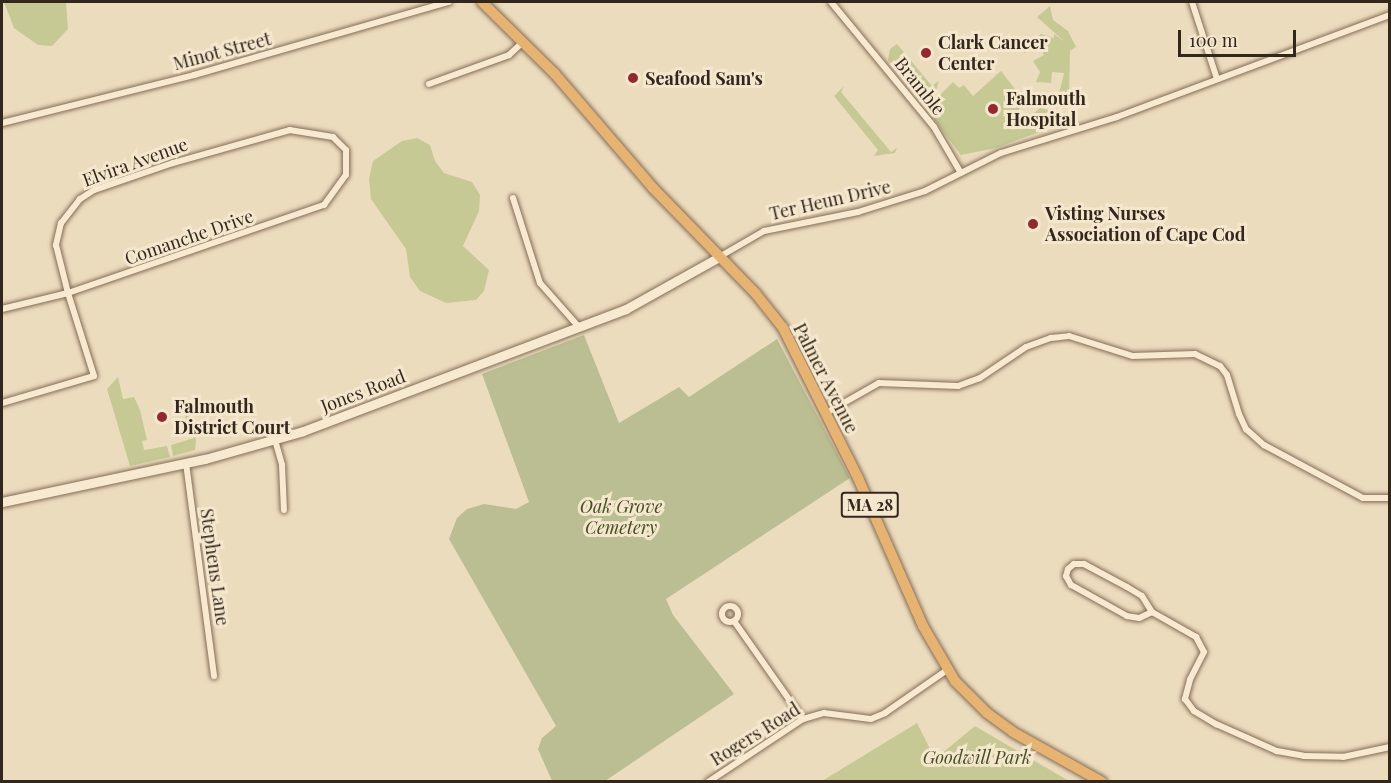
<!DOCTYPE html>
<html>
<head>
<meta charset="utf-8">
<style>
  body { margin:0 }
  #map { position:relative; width:1391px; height:783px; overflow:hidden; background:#ecdcbe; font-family:"Playfair Display",serif }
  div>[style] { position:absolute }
  .green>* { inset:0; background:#c6c993 }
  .cemetery>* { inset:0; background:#bbbe92 }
  .roads { filter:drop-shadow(0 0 2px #846d57) drop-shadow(0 0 2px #846d57) }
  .minor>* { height:6px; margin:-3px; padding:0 3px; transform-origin:3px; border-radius:3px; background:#f7ead1 }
  .minor>.ring { margin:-3px; padding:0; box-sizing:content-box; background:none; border:6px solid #f7ead1; border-radius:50% }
  .secondary>* { height:9px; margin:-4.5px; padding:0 4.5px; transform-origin:4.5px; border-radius:4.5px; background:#f7ead1 }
  .trunk>* { height:10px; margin:-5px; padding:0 5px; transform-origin:5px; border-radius:5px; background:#e6b372 }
  .dots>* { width:16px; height:16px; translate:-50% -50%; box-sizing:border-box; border:3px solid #f4e7cd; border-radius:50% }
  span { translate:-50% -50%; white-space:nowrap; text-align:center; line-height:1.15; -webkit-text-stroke:6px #f4e7cd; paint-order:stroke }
  .shield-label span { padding:2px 4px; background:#f4e7cd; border:2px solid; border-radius:4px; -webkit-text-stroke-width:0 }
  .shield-label { font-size:16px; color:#33261c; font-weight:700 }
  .poi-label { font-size:18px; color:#33261c; font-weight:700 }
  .left { translate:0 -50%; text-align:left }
  .street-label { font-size:18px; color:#33261c }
  .park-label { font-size:18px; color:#464f23; font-style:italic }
  .frame { position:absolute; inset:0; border:3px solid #33261c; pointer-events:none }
  .scale { position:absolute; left:1178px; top:30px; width:118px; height:27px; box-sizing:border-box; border:3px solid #33261c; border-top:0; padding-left:8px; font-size:18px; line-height:21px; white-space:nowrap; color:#33261c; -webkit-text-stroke:4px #f4e7cd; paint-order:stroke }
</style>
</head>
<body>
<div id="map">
  <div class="green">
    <i style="clip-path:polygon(4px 2px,66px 2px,68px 29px,52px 46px,38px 45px,14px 28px)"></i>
    <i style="clip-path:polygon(1050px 6px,1053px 20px,1068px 31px,1076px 47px,1070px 51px,1069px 95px,1075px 96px,1067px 101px,1058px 98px,1064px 73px,1052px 72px,1051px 83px,1036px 82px,1040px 72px,1033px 61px,1044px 55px,1039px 45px,1025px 53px,1022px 50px,1041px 34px,1054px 38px,1054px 34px,1065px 42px,1037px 17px)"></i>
    <i style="clip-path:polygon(897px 44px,932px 86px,939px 81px,936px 91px,923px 102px,888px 60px,890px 49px)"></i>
    <i style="clip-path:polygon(1001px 71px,1022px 98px,1018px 116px,1027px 119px,1040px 108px,1048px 110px,1052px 116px,1050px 128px,996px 148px,961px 155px,930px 114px,929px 106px,953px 82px,959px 88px,964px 85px,973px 96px)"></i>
    <i style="clip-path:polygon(844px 86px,841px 92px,891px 152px,897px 148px,895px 153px,874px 156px,878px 150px,834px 96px)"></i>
    <i style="clip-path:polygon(417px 138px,430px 145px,435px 161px,444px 173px,472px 182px,480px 195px,479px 211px,463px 246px,489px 270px,484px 291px,476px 300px,446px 303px,420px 291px,410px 277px,406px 249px,371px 199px,369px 179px,373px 161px,402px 141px)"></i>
    <i style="clip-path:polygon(118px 377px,123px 399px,134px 397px,140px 410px,147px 440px,142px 441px,144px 450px,167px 446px,170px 457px,130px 466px,107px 389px)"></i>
    <i style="clip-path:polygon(187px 405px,196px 440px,195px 450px,173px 456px,171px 445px,194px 438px,181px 406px)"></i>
    <i style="clip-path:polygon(917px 723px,935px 759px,975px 726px,1069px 781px,822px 781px)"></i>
  </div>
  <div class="cemetery">
    <i style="clip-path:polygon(584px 335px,619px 423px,679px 387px,689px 397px,777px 339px,850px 478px,666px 599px,673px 615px,734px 694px,605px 781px,552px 781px,538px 749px,542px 738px,556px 726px,449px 539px,457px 518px,467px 509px,484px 504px,516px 509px,529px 502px,482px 374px)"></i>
  </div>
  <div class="roads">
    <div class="minor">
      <i style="left:831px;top:2px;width:162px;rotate:50.5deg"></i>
      <i style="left:934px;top:127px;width:53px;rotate:59.6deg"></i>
      <i style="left:1192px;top:2px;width:81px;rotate:72deg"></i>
      <i style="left:429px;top:84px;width:85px;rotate:-19.9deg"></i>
      <i style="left:509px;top:55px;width:19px;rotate:-43deg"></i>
      <i style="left:2px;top:123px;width:198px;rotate:-14deg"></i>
      <i style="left:194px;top:75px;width:265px;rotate:-16deg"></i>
      <i style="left:513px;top:198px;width:89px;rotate:72.4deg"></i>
      <i style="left:540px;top:283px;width:57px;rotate:48.5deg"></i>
      <i style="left:719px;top:257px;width:52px;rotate:-30deg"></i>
      <i style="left:764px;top:231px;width:96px;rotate:-11.4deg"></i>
      <i style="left:858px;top:212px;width:70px;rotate:-17.4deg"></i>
      <i style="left:925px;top:191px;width:85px;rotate:-26.6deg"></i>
      <i style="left:1001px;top:153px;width:121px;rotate:-17.2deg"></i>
      <i style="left:1117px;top:117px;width:291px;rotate:-20.5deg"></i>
      <i style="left:2px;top:309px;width:68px;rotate:-13.6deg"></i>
      <i style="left:68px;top:293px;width:271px;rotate:-19deg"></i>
      <i style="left:324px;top:205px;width:37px;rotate:-54deg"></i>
      <i style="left:346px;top:175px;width:25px;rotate:-90deg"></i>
      <i style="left:346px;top:150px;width:18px;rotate:-135deg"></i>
      <i style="left:333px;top:137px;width:44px;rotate:-170.8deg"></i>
      <i style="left:290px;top:130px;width:122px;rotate:164.2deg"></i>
      <i style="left:173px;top:163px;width:83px;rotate:161.1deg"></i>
      <i style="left:94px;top:190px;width:17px;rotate:147deg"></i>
      <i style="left:80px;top:199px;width:31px;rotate:128deg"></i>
      <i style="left:61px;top:223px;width:23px;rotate:103deg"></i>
      <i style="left:56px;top:245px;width:49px;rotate:76deg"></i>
      <i style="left:68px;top:293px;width:87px;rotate:72.6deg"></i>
      <i style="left:94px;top:376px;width:96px;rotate:163.6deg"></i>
      <i style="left:826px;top:413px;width:61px;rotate:-29.5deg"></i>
      <i style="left:879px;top:383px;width:79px;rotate:2.2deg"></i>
      <i style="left:958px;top:386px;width:23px;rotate:-20deg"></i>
      <i style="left:980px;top:378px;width:55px;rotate:-34deg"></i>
      <i style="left:1026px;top:347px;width:27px;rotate:-20deg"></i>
      <i style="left:1051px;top:338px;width:18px;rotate:-6deg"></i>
      <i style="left:1069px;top:336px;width:67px;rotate:17.4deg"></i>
      <i style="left:1133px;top:356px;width:62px;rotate:-1.8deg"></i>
      <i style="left:1195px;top:354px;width:28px;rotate:26deg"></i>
      <i style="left:1220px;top:366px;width:11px;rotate:52deg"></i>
      <i style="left:1227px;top:375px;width:41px;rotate:72.9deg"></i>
      <i style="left:1239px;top:414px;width:17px;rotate:65deg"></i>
      <i style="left:1246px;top:429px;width:24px;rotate:42deg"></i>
      <i style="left:1264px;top:445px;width:112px;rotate:28.2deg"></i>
      <i style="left:1363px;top:498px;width:27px"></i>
      <i style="left:275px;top:440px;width:26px;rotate:74deg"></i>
      <i style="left:282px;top:465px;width:45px;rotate:87.5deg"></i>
      <i style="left:186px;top:463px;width:215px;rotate:82.5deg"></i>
      <i class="ring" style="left:722px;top:606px;width:10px;height:10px"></i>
      <i style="left:1152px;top:612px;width:14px;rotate:155deg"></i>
      <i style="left:1139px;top:618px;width:12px;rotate:-171deg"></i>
      <i style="left:1127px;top:616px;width:64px;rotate:-151deg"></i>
      <i style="left:1071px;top:585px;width:10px;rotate:-119deg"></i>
      <i style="left:1066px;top:576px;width:7px;rotate:-74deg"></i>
      <i style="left:1068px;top:569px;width:8px;rotate:-40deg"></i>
      <i style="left:1074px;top:564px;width:10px"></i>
      <i style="left:1084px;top:564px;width:49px;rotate:28.1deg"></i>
      <i style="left:1127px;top:587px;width:17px;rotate:31deg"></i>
      <i style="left:1142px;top:596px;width:19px;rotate:58deg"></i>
      <i style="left:1152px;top:612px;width:51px;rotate:29.6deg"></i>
      <i style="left:1196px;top:637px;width:17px;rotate:62deg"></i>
      <i style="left:1204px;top:652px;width:31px;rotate:117deg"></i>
      <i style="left:1190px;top:680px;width:20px;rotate:105deg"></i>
      <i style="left:1185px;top:699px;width:15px;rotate:53deg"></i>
      <i style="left:1194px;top:711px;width:26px;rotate:31deg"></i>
      <i style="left:1216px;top:724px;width:67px;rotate:23.9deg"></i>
      <i style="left:1277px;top:751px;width:27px;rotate:10deg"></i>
      <i style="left:1304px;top:756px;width:39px;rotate:1deg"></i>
      <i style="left:1343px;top:757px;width:48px;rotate:-12deg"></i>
      <i style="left:734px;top:621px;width:120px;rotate:54.9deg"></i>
      <i style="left:708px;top:782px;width:114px;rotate:-33.6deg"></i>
      <i style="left:803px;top:719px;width:22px;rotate:-16deg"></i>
      <i style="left:824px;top:713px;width:47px;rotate:7.3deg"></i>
      <i style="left:871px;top:719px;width:15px;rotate:-23deg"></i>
      <i style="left:885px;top:713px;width:75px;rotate:-34.7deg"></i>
    </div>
    <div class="secondary">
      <i style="left:2px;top:502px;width:208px;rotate:-12deg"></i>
      <i style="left:205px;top:459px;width:102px;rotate:-15.9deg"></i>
      <i style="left:303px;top:431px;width:345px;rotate:-20.7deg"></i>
      <i style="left:626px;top:309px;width:107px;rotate:-29.2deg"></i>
    </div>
    <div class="trunk">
      <i style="left:482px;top:2px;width:103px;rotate:44.6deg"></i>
      <i style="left:555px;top:74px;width:150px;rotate:49.3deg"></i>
      <i style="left:653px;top:188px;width:148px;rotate:45.8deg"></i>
      <i style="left:756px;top:294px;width:43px;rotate:51.5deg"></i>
      <i style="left:783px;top:328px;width:168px;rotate:63.4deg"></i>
      <i style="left:858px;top:478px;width:162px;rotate:66.3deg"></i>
      <i style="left:923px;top:626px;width:64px;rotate:59.8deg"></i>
      <i style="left:955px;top:681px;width:45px;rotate:45deg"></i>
      <i style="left:987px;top:713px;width:32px;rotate:36deg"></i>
      <i style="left:1013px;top:732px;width:102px;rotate:29.3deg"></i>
    </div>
  </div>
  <div class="dots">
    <i style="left:926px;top:53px;background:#91292f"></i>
    <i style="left:633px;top:78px;background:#91292f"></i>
    <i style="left:993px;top:109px;background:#91292f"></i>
    <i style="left:1033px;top:224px;background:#91292f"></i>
    <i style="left:162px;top:417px;background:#91292f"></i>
  </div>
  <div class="shield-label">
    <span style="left:870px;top:505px">MA 28</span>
  </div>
  <div class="poi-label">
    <span class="left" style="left:938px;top:53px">Clark Cancer<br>Center</span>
    <span class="left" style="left:645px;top:78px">Seafood Sam's</span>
    <span class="left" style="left:1006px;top:109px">Falmouth<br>Hospital</span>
    <span class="left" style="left:1045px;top:224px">Visting Nurses<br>Association of Cape Cod</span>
    <span class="left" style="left:174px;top:417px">Falmouth<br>District Court</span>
  </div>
  <div class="street-label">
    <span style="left:222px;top:51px;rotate:-15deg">Minot Street</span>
    <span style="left:920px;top:86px;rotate:51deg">Bramble</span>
    <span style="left:135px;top:162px;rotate:-20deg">Elvira Avenue</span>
    <span style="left:830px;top:200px;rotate:-13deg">Ter Heun Drive</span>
    <span style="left:189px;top:237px;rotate:-19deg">Comanche Drive</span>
    <span style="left:826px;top:378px;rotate:63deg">Palmer Avenue</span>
    <span style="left:363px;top:391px;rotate:-21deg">Jones Road</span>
    <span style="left:215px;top:567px;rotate:82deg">Stephens Lane</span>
    <span style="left:755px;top:734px;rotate:-32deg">Rogers Road</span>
  </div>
  <div class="park-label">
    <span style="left:621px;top:517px">Oak Grove<br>Cemetery</span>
    <span style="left:977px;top:757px">Goodwill Park</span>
  </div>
  <div class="frame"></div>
  <div class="scale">100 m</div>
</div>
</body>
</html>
